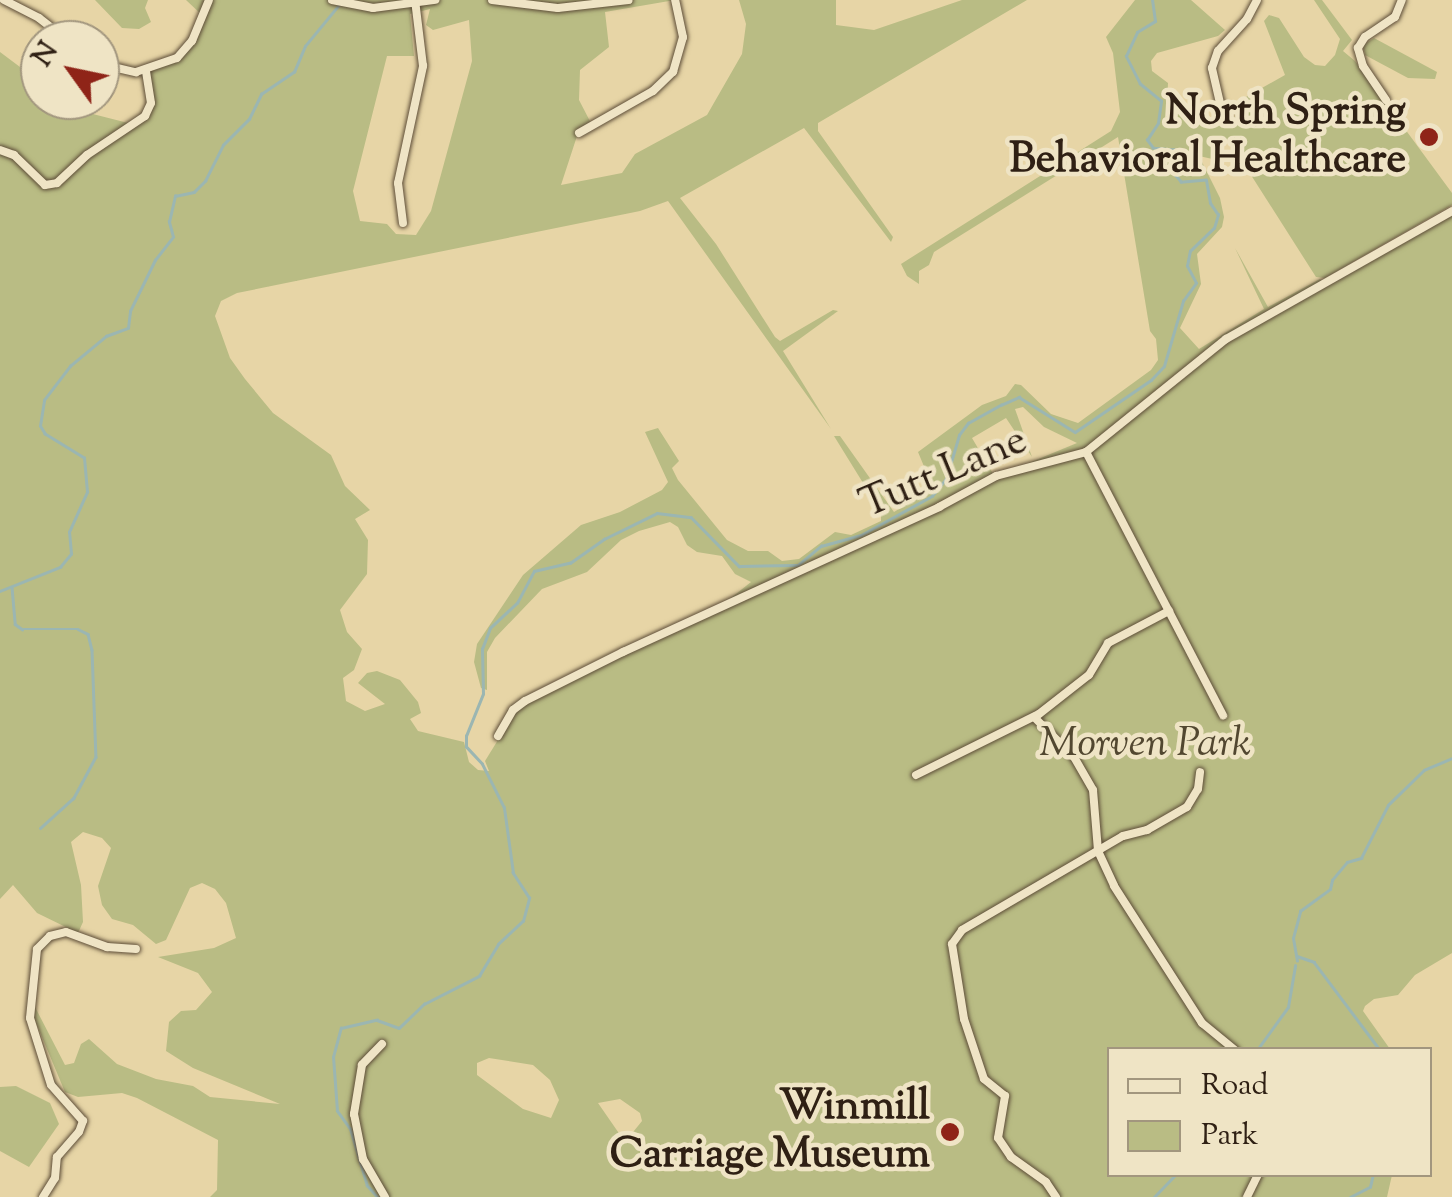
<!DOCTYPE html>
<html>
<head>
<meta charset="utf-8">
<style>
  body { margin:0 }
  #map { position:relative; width:1452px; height:1197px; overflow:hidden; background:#e7d5a6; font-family:"Sorts Mill Goudy",serif }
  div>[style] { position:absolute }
  .green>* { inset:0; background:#b9bc84 }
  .stream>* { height:2.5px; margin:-1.25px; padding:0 1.25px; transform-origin:1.25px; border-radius:1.25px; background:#9bb6b2 }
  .roads { filter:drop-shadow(0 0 2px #5d4d38) drop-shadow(0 0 2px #5d4d38) }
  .minor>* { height:8px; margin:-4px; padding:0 4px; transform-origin:4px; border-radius:4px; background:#efe4c5 }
  .dots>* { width:28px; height:28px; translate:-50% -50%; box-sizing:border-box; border:5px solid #efe4c5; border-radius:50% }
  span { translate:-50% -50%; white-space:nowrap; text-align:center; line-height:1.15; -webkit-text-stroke:9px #efe4c5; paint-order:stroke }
  .poi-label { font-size:42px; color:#2f2014; font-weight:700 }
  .right { translate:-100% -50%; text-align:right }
  .street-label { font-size:42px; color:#2f2014 }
  .park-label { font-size:42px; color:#524730; font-style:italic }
  .legend { position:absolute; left:1107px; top:1047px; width:325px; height:130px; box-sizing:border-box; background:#efe4c5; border:2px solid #a2967e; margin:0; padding:12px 18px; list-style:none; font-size:30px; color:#2f2014 }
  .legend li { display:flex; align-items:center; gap:20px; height:50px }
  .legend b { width:50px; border:2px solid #a2967e }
  .north { position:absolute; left:20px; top:20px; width:100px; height:100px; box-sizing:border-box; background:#efe4c5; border:2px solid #a2967e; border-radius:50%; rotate:303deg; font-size:28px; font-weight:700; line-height:40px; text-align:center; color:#2f2014 }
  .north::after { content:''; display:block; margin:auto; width:35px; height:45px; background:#8f2418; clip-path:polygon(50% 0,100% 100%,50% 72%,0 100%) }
</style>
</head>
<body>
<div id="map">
  <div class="green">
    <i style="clip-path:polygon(95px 0,148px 0,145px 8px,151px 22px,139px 29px,122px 28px)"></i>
    <i style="clip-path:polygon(evenodd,186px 0,675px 0,605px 12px,609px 47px,580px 70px,579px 100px,592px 125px,578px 133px,561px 185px,622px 173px,635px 154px,707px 115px,742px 54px,746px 24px,739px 0,836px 0,836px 25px,874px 30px,962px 0,1027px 0,818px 123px,818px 131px,893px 237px,891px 242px,804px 128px,680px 198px,716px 244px,775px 337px,780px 341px,833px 310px,838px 311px,783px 351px,831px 429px,668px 201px,640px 211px,237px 293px,221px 301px,215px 316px,230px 358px,245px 379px,273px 413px,331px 455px,345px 486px,370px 510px,355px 519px,368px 540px,367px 574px,340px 610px,347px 632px,362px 649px,354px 670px,343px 678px,346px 701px,365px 711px,385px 704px,358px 683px,367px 673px,377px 671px,400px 680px,418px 702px,421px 713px,410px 719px,418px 731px,464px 742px,469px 762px,478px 770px,489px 771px,485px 761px,517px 709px,722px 605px,751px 582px,735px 574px,722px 556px,697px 552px,687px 545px,678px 527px,670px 522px,639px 531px,621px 540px,587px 572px,542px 589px,495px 638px,487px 652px,487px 690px,481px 688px,474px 662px,477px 644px,523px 575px,581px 525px,620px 512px,662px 490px,668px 482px,645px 432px,658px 428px,679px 461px,672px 468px,678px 480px,727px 540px,748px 551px,768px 551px,782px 561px,799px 559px,835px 532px,851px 535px,881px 521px,881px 512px,834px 436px,840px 436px,894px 512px,933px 488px,918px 452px,982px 405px,1006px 396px,1015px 384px,1021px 385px,1051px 414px,1078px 423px,1151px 370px,1158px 360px,1156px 339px,1150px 331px,1118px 137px,934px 252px,929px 265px,919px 271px,919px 284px,907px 276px,901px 264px,1111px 131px,1120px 112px,1113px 53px,1106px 37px,1135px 0,1191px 0,1225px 30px,1218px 36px,1157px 53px,1151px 61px,1152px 71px,1168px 83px,1167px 104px,1173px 110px,1229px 123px,1237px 115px,1239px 101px,1285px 75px,1264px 21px,1269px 15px,1279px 18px,1304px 57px,1315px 65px,1325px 66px,1335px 55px,1340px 39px,1314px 0,1322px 0,1352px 40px,1343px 51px,1355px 61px,1452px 193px,1452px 205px,1325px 278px,1316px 277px,1228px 139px,1217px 160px,1199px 156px,1220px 198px,1224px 217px,1222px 227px,1197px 254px,1201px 284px,1180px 328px,1199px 349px,1264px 309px,1235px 248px,1268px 307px,1320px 279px,1325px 286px,1452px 210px,1452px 953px,1415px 975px,1398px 995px,1374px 999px,1365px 1006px,1363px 1011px,1390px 1049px,1110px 1050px,1110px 1174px,1392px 1175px,1387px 1197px,210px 1197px,217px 1190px,218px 1140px,137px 1098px,122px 1093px,78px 1097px,65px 1092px,34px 1018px,35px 1007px,65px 1065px,74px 1063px,81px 1044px,89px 1039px,117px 1064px,156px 1079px,193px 1086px,210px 1097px,280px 1104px,193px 1068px,166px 1051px,169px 1022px,181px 1011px,196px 1010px,212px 992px,198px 973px,158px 957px,214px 948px,236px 938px,226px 903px,215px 889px,202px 883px,190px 888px,166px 940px,156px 944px,133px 925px,112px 919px,102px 905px,98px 886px,111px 848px,102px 838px,83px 832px,71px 842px,81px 885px,83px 922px,78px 933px,37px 913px,13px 885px,0 899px,0 52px,40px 82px,40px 100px,64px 100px,81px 111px,132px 124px,149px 109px,146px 71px,185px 50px,203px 16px,186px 0,430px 9px,426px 25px,433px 30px,469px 20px,472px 61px,431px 211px,416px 235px,396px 234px,387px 224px,360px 221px,353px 191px,387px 56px,414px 56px,410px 14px,430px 9px,186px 0,1023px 407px,1044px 427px,1077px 443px,995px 477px,972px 438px,1006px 418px,1032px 457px,1015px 409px,1023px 407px,186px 0,489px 1058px,533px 1065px,550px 1080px,559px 1100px,551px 1118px,523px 1109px,477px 1075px,477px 1063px,489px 1058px,186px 0,620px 1099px,640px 1113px,642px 1121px,625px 1142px,598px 1103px,620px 1099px)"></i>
    <i style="clip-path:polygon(1374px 38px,1437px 72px,1435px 79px,1408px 78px,1365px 55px,1363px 45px)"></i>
    <i style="clip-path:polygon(16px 1086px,50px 1103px,59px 1124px,29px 1167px,0 1151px,0 1087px)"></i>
  </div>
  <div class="stream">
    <i style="left:12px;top:587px;width:37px;rotate:85deg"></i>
    <i style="left:15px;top:624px;width:9px;rotate:36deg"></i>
    <i style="left:22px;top:629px;width:56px"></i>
    <i style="left:78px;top:629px;width:11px;rotate:27deg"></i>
    <i style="left:88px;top:634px;width:16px;rotate:76deg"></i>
    <i style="left:92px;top:650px;width:107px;rotate:87.9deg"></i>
    <i style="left:96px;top:757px;width:47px;rotate:118.2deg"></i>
    <i style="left:74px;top:798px;width:45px;rotate:137.7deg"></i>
    <i style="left:0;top:591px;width:65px;rotate:-21.8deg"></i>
    <i style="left:60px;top:567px;width:17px;rotate:-50deg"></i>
    <i style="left:71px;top:554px;width:22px;rotate:-95deg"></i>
    <i style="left:69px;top:532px;width:44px;rotate:-65.8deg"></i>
    <i style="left:87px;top:492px;width:34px;rotate:-95deg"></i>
    <i style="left:84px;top:458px;width:46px;rotate:-148.4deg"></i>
    <i style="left:45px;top:434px;width:9px;rotate:-122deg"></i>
    <i style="left:40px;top:426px;width:26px;rotate:-81deg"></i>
    <i style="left:44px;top:400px;width:43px;rotate:-52.6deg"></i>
    <i style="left:70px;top:366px;width:47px;rotate:-39.8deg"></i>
    <i style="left:106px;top:336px;width:23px;rotate:-20deg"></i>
    <i style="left:128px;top:328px;width:17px;rotate:-83deg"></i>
    <i style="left:130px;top:311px;width:57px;rotate:-63.9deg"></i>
    <i style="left:155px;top:260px;width:29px;rotate:-52deg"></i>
    <i style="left:173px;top:237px;width:16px;rotate:-105deg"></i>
    <i style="left:169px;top:222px;width:27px;rotate:-77deg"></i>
    <i style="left:175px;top:196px;width:19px;rotate:-12deg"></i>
    <i style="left:194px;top:192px;width:16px;rotate:-45deg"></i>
    <i style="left:205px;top:181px;width:40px;rotate:-63.4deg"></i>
    <i style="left:223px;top:145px;width:37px;rotate:-45deg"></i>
    <i style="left:249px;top:119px;width:28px;rotate:-64deg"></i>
    <i style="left:261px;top:94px;width:40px;rotate:-34deg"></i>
    <i style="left:294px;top:72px;width:28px;rotate:-67deg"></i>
    <i style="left:305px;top:46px;width:52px;rotate:-50.5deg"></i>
    <i style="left:1297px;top:956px;width:18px;rotate:19deg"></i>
    <i style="left:1314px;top:962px;width:110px;rotate:53.1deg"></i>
    <i style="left:1297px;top:961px;width:23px;rotate:-100deg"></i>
    <i style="left:1293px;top:938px;width:28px;rotate:-75deg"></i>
    <i style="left:1300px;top:911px;width:37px;rotate:-36deg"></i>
    <i style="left:1330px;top:889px;width:9px;rotate:-77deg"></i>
    <i style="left:1332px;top:880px;width:23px;rotate:-50deg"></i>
    <i style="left:1347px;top:862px;width:15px;rotate:-16deg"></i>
    <i style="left:1361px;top:858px;width:59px;rotate:-63deg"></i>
    <i style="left:1388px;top:805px;width:50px;rotate:-44.2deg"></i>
    <i style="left:1424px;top:770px;width:30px;rotate:-23deg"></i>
    <i style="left:1257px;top:1050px;width:53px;rotate:-54.2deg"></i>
    <i style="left:1288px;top:1007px;width:42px;rotate:-80.3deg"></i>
    <i style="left:377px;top:1197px;width:15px;rotate:-132deg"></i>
    <i style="left:367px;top:1186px;width:59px;rotate:-106.6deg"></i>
    <i style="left:350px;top:1129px;width:22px;rotate:-126deg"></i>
    <i style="left:337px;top:1111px;width:54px;rotate:-94.2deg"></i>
    <i style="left:333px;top:1057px;width:30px;rotate:-75deg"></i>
    <i style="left:341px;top:1028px;width:37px;rotate:-13deg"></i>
    <i style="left:377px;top:1020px;width:23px;rotate:20deg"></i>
    <i style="left:399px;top:1028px;width:35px;rotate:-44deg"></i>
    <i style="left:424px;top:1004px;width:62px;rotate:-27deg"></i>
    <i style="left:479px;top:976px;width:37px;rotate:-59deg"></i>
    <i style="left:498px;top:944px;width:34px;rotate:-43deg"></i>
    <i style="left:523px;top:921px;width:24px;rotate:-75deg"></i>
    <i style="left:529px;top:898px;width:30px;rotate:-123deg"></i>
    <i style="left:513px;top:873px;width:66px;rotate:-97.9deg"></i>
    <i style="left:504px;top:808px;width:49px;rotate:-116.6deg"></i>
    <i style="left:482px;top:764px;width:23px;rotate:-133deg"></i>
    <i style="left:466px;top:747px;width:11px;rotate:-90deg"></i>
    <i style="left:466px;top:736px;width:45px;rotate:-68deg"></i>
    <i style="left:483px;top:694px;width:45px;rotate:-91.3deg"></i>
    <i style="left:482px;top:649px;width:22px;rotate:-69deg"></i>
    <i style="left:490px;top:628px;width:37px;rotate:-43deg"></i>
    <i style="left:517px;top:603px;width:36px;rotate:-62deg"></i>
    <i style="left:534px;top:571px;width:37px;rotate:-13deg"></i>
    <i style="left:570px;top:563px;width:42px;rotate:-35.2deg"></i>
    <i style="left:604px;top:539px;width:59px;rotate:-26.1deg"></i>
    <i style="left:657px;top:513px;width:34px;rotate:7deg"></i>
    <i style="left:691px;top:517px;width:69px;rotate:45.6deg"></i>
    <i style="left:739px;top:566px;width:59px;rotate:-1deg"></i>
    <i style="left:798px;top:565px;width:30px;rotate:-40deg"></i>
    <i style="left:821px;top:546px;width:41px;rotate:-15.4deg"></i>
    <i style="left:861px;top:535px;width:81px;rotate:-28.8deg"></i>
    <i style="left:932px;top:496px;width:22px;rotate:-51deg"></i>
    <i style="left:946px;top:479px;width:46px;rotate:-73.5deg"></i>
    <i style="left:959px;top:435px;width:15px;rotate:-53deg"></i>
    <i style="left:968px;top:423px;width:38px;rotate:-29deg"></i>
    <i style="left:1001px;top:405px;width:20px;rotate:-24deg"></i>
    <i style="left:1019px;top:397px;width:66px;rotate:32deg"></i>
    <i style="left:1075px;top:432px;width:92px;rotate:-34.4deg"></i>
    <i style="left:1151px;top:380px;width:19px;rotate:-47deg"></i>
    <i style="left:1164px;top:366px;width:68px;rotate:-73.7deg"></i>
    <i style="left:1183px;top:301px;width:22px;rotate:-54deg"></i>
    <i style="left:1196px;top:283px;width:19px;rotate:-118deg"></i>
    <i style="left:1187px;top:266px;width:15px;rotate:-79deg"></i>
    <i style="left:1190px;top:251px;width:33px;rotate:-44deg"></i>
    <i style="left:1214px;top:228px;width:14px;rotate:-73deg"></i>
    <i style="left:1218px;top:215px;width:14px;rotate:-124deg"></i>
    <i style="left:1210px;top:203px;width:23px;rotate:-100deg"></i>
    <i style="left:1206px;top:180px;width:25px;rotate:175deg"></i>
    <i style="left:1181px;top:182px;width:12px;rotate:-132deg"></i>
    <i style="left:1173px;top:173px;width:23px;rotate:-88deg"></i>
    <i style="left:1174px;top:150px;width:21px;rotate:-175deg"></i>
    <i style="left:1153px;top:148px;width:10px;rotate:-127deg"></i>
    <i style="left:1147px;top:140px;width:20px;rotate:-57deg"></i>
    <i style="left:1158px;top:123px;width:22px;rotate:-82deg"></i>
    <i style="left:1161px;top:101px;width:27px;rotate:-141deg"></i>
    <i style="left:1140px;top:84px;width:31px;rotate:-117deg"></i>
    <i style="left:1126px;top:56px;width:26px;rotate:-65deg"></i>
    <i style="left:1137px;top:32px;width:21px;rotate:-31deg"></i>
    <i style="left:1155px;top:21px;width:21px;rotate:-98deg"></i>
    <i style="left:1154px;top:1197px;width:32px;rotate:-46deg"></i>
    <i style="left:1350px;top:1197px;width:22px;rotate:-27deg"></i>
    <i style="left:1370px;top:1187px;width:13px;rotate:-77deg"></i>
  </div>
  <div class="roads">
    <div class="minor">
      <i style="left:4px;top:0;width:39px;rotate:27deg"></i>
      <i style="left:39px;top:18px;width:36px;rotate:38deg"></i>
      <i style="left:332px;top:0;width:42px;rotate:11deg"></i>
      <i style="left:373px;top:8px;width:63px;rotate:-7.4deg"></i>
      <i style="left:492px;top:0;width:66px;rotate:6.9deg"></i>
      <i style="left:558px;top:8px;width:71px;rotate:-6.4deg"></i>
      <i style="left:100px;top:64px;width:37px;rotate:13deg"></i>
      <i style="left:136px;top:72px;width:43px;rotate:-18.9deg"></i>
      <i style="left:177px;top:58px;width:23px;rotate:-49deg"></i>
      <i style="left:192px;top:41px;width:44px;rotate:-67.5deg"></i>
      <i style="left:1386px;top:100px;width:41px;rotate:-124.1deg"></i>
      <i style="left:1363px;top:66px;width:19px;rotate:-106deg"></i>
      <i style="left:1358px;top:48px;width:13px;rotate:-58deg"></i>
      <i style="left:1365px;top:37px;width:36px;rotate:-34deg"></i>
      <i style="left:1395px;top:17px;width:18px;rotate:-68deg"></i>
      <i style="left:1228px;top:115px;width:14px;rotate:-124deg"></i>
      <i style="left:1220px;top:103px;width:36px;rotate:-103deg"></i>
      <i style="left:1212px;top:68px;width:18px;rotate:-71deg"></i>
      <i style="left:1218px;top:51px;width:43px;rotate:-47.8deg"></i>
      <i style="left:1247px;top:19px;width:21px;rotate:-62deg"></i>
      <i style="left:579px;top:133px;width:85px;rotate:-29.6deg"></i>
      <i style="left:653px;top:91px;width:28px;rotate:-44deg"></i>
      <i style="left:673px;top:72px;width:36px;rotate:-74deg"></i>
      <i style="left:683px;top:37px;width:38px;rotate:-102deg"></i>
      <i style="left:0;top:150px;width:15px;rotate:20deg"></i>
      <i style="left:14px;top:155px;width:43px;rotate:44.1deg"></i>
      <i style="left:45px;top:185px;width:12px;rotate:-9deg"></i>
      <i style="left:57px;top:183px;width:41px;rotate:-43deg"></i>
      <i style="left:87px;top:155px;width:70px;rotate:-33.9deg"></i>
      <i style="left:145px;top:116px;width:14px;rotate:-65deg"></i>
      <i style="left:151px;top:103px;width:32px;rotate:-99deg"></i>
      <i style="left:403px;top:223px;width:40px;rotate:-97.1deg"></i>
      <i style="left:398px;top:183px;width:120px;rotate:-77.9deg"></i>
      <i style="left:423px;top:66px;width:66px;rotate:-96.9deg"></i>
      <i style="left:1086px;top:452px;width:297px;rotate:62.5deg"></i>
      <i style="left:1034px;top:717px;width:57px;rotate:45deg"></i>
      <i style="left:1074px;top:757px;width:38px;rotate:60deg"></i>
      <i style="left:1093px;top:790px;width:61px;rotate:85.3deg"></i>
      <i style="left:1098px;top:851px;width:38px;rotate:65deg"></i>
      <i style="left:1114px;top:886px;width:163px;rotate:57.3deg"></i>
      <i style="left:1202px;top:1023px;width:43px;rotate:39.3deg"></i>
      <i style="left:498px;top:736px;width:30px;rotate:-60deg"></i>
      <i style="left:513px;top:710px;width:15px;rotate:-37deg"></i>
      <i style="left:525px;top:701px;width:110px;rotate:-26.6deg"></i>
      <i style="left:623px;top:652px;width:348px;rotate:-24.6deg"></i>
      <i style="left:939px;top:507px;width:65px;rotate:-28.5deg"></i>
      <i style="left:996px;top:476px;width:93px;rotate:-14.9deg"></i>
      <i style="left:1086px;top:452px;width:180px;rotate:-38.9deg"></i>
      <i style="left:1226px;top:339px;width:260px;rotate:-29.5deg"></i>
      <i style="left:916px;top:775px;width:137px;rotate:-26.4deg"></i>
      <i style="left:1039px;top:714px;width:63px;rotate:-38deg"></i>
      <i style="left:1089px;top:675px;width:37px;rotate:-59deg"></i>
      <i style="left:1108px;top:643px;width:69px;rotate:-27.7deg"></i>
      <i style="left:382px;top:1044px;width:29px;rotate:134deg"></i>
      <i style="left:362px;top:1065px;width:50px;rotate:99.3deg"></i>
      <i style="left:354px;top:1114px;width:46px;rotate:78.7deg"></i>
      <i style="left:363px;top:1159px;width:44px;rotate:59.9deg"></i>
      <i style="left:43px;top:1197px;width:22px;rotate:-58deg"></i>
      <i style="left:55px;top:1178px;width:21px;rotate:-85deg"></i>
      <i style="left:57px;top:1157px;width:33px;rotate:-49deg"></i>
      <i style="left:79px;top:1132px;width:12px;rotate:-70deg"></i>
      <i style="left:83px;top:1121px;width:48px;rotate:-131.6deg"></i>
      <i style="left:51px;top:1085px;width:70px;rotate:-107.4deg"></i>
      <i style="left:30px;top:1018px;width:69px;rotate:-84.2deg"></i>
      <i style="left:37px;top:949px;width:18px;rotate:-45deg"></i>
      <i style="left:50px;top:936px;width:16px;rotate:-14deg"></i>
      <i style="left:66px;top:932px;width:44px;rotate:20.1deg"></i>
      <i style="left:107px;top:947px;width:29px;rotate:4deg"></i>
      <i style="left:1056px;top:1197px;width:18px;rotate:-124deg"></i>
      <i style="left:1046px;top:1182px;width:43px;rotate:-144.5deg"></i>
      <i style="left:1011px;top:1157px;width:23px;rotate:-124deg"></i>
      <i style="left:998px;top:1138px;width:43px;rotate:-80.5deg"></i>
      <i style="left:1005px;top:1096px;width:27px;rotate:-141deg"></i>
      <i style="left:984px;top:1079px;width:63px;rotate:-108.4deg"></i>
      <i style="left:964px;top:1019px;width:76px;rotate:-99.1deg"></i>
      <i style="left:952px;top:944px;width:17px;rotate:-54deg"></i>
      <i style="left:962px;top:930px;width:186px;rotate:-30.3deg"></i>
      <i style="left:1123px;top:836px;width:25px;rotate:-14deg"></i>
      <i style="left:1147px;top:830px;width:46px;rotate:-29.9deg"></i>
      <i style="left:1187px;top:807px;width:21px;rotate:-59deg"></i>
      <i style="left:1198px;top:789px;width:17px;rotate:-83deg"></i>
      <i style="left:1247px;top:1197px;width:25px;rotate:-64deg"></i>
    </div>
  </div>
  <div class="dots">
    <i style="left:1429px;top:137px;background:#8f2418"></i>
    <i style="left:950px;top:1132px;background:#8f2418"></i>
  </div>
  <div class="poi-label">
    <span class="right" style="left:1406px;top:137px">North Spring<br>Behavioral Healthcare</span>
    <span class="right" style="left:930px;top:1132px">Winmill<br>Carriage Museum</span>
  </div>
  <div class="street-label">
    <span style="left:944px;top:474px;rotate:-23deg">Tutt Lane</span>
  </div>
  <div class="park-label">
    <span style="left:1145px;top:745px">Morven Park</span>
  </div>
  <ul class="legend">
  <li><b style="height:12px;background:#efe4c5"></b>Road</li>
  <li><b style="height:28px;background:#b9bc84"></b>Park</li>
  </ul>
  <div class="north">N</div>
</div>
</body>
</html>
